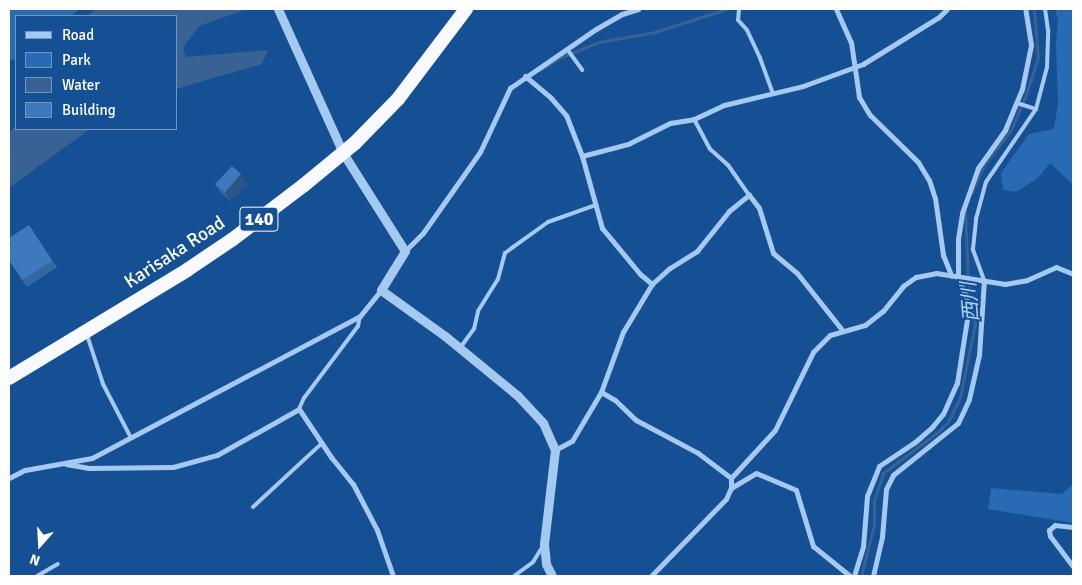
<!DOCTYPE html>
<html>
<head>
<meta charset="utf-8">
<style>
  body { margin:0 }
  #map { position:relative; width:1082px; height:585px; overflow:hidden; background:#155094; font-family:Signika,"Noto Sans JP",sans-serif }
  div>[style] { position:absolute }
  .green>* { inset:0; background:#286ab3 }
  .water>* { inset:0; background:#386294 }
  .stream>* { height:3px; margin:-1.5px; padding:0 1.5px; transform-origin:1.5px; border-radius:1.5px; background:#386294 }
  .service>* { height:4px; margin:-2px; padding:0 2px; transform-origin:2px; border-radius:2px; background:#a5c9f1 }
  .minor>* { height:5px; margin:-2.5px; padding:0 2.5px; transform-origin:2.5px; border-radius:2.5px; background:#a5c9f1 }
  .tertiary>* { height:9px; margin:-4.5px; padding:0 4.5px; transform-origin:4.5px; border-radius:4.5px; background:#a5c9f1 }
  .trunk>* { height:14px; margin:-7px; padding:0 7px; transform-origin:7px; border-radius:7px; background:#f8faff }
  .wall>* { inset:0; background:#3468a2 }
  .shaded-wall>* { inset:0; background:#2b5584 }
  .building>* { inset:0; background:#3d79bc }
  span { translate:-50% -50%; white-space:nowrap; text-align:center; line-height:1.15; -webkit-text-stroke:4px #155094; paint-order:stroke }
  .shield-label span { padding:1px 4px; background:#155094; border:1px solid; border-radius:4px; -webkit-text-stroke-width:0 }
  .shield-label { font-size:18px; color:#fff; font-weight:700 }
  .street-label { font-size:19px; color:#fff }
  .water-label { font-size:20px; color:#b1d3f8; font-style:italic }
  .frame { position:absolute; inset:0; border:10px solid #fff; pointer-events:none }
  .legend { position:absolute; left:15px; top:15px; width:162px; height:115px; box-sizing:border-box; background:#155094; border:1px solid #7396bf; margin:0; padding:6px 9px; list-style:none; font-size:15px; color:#fff }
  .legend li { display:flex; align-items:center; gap:10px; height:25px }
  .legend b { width:25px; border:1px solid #7396bf }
  .north { position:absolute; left:15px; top:520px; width:50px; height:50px; -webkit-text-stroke:4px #155094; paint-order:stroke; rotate:199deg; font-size:14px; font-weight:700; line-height:20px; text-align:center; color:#fff }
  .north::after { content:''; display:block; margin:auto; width:18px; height:22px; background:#fff; clip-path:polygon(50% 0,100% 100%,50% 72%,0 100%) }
</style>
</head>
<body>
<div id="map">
  <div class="green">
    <i style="clip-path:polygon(9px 9px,77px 9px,78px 10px,71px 16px,16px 16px,16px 59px,10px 60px)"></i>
    <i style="clip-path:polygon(1055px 9px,1073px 9px,1073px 185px,1050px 163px,1038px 178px,1016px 192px,1003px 190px,1001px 173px,1029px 134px,1054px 129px,1058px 104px,1056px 43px,1058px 20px)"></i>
    <i style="clip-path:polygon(1073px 484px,1073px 523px,988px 509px,991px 488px,1062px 494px)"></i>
  </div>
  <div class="water">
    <i style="clip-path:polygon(97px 9px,247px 9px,199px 26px,183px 48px,186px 57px,268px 50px,262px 64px,176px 89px,176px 16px,87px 16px)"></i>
    <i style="clip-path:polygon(16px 126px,16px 129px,90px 129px,9px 188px,9px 133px)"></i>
  </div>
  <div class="stream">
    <i style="left:540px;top:70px;width:25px;rotate:-32deg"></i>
    <i style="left:561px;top:57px;width:41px;rotate:-21.5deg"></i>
    <i style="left:599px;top:42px;width:57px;rotate:-10.1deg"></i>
    <i style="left:655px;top:32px;width:75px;rotate:-17.9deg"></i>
    <i style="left:972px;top:192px;width:30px;rotate:-66deg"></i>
    <i style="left:984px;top:165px;width:44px;rotate:-52.4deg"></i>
    <i style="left:1011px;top:130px;width:36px;rotate:-67deg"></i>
    <i style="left:1025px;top:97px;width:41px;rotate:-71.6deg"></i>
    <i style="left:1038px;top:58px;width:49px;rotate:-94.7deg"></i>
    <i style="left:861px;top:576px;width:53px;rotate:-75.7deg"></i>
    <i style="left:874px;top:525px;width:24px;rotate:-90deg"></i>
    <i style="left:874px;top:501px;width:29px;rotate:-72deg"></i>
    <i style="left:883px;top:473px;width:69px;rotate:-36.7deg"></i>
    <i style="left:938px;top:432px;width:14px;rotate:-45deg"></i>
    <i style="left:948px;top:422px;width:28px;rotate:-64deg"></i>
    <i style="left:960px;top:397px;width:75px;rotate:-78.4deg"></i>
    <i style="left:975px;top:324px;width:42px;rotate:-99.7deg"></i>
    <i style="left:968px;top:283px;width:74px;rotate:-92.3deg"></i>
  </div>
  <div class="service">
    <i style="left:739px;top:9px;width:11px;rotate:95deg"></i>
    <i style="left:738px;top:20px;width:13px;rotate:48deg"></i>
    <i style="left:747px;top:30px;width:31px;rotate:65deg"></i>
    <i style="left:760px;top:58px;width:38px;rotate:70deg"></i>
    <i style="left:567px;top:49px;width:26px;rotate:54deg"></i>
    <i style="left:1017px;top:103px;width:20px;rotate:18deg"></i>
    <i style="left:694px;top:119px;width:34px;rotate:62deg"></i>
    <i style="left:710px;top:149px;width:24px;rotate:42deg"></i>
    <i style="left:728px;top:165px;width:37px;rotate:55deg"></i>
    <i style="left:984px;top:280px;width:33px;rotate:-110deg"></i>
    <i style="left:973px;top:249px;width:30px;rotate:-84deg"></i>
    <i style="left:976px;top:219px;width:38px;rotate:-75deg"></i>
    <i style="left:986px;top:182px;width:88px;rotate:-55.6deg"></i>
    <i style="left:1036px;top:109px;width:43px;rotate:-75.3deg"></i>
    <i style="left:1047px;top:67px;width:37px;rotate:-88deg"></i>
    <i style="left:1048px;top:30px;width:21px;rotate:-98deg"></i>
    <i style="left:87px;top:335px;width:52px;rotate:71.9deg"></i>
    <i style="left:103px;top:384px;width:61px;rotate:62.6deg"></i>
    <i style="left:460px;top:348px;width:24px;rotate:-54deg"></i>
    <i style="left:474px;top:329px;width:18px;rotate:-77deg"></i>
    <i style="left:478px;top:311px;width:38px;rotate:-58deg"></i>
    <i style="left:498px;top:279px;width:27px;rotate:-75deg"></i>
    <i style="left:505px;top:253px;width:53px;rotate:-35.8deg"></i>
    <i style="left:548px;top:222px;width:51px;rotate:-19.5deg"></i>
    <i style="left:299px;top:409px;width:12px;rotate:-66deg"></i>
    <i style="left:304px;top:398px;width:90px;rotate:-53.1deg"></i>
    <i style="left:358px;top:326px;width:10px;rotate:-79deg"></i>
    <i style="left:253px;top:507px;width:94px;rotate:-42.8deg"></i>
    <i style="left:37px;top:576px;width:24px;rotate:-30deg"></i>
    <i style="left:514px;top:576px;width:24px;rotate:-36deg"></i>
    <i style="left:533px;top:562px;width:19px;rotate:-58deg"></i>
  </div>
  <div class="minor">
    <i style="left:836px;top:9px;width:36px;rotate:66deg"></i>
    <i style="left:851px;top:42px;width:56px;rotate:81.7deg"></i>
    <i style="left:859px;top:97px;width:21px;rotate:59deg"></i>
    <i style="left:870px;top:115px;width:67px;rotate:44.4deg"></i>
    <i style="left:918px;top:162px;width:21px;rotate:59deg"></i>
    <i style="left:929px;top:180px;width:19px;rotate:72deg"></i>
    <i style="left:935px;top:198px;width:58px;rotate:82deg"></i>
    <i style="left:943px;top:255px;width:22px;rotate:68deg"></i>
    <i style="left:525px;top:76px;width:34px;rotate:40deg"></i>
    <i style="left:551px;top:98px;width:23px;rotate:49deg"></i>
    <i style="left:566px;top:115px;width:44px;rotate:68.7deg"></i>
    <i style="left:582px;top:156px;width:75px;rotate:74.5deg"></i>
    <i style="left:602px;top:228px;width:60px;rotate:50.4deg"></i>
    <i style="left:640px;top:274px;width:16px;rotate:40deg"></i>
    <i style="left:582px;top:156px;width:48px;rotate:-14.6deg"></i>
    <i style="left:628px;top:144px;width:47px;rotate:-26.6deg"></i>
    <i style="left:670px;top:123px;width:24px;rotate:-9deg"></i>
    <i style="left:694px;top:119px;width:33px;rotate:-25deg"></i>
    <i style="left:724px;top:105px;width:81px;rotate:-13.5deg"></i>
    <i style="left:803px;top:86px;width:64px;rotate:-20.1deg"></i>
    <i style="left:863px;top:64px;width:89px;rotate:-31.7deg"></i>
    <i style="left:939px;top:17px;width:11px;rotate:-45deg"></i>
    <i style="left:405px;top:251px;width:25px;rotate:-45deg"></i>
    <i style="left:423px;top:233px;width:99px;rotate:-54.9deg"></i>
    <i style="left:480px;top:152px;width:71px;rotate:-64.9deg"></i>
    <i style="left:510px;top:88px;width:104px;rotate:-34.5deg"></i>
    <i style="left:596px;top:29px;width:30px;rotate:-30deg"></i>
    <i style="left:622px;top:14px;width:17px;rotate:-17deg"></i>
    <i style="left:601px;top:392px;width:16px;rotate:30deg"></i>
    <i style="left:615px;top:400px;width:29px;rotate:44deg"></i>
    <i style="left:636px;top:420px;width:70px;rotate:28deg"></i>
    <i style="left:698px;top:453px;width:41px;rotate:37.1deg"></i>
    <i style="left:555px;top:450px;width:19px;rotate:-28deg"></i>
    <i style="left:572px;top:441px;width:57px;rotate:-59.4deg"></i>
    <i style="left:601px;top:392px;width:64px;rotate:-69.9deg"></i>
    <i style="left:623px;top:332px;width:56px;rotate:-58.9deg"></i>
    <i style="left:652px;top:284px;width:24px;rotate:-42deg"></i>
    <i style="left:670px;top:268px;width:32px;rotate:-32deg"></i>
    <i style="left:697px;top:251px;width:51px;rotate:-51.3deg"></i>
    <i style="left:729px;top:211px;width:26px;rotate:-39deg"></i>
    <i style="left:749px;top:195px;width:16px;rotate:52deg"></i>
    <i style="left:759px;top:208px;width:47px;rotate:72.7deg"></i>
    <i style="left:773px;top:253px;width:31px;rotate:40deg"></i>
    <i style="left:797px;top:273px;width:74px;rotate:51.6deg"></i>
    <i style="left:66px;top:464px;width:22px;rotate:10deg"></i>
    <i style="left:88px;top:468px;width:85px;rotate:-0.7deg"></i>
    <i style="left:173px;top:467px;width:46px;rotate:-15.3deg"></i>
    <i style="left:217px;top:455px;width:94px;rotate:-29.3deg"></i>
    <i style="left:299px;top:409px;width:58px;rotate:56.3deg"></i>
    <i style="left:331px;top:457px;width:35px;rotate:51deg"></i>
    <i style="left:353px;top:484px;width:52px;rotate:62.4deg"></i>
    <i style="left:377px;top:530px;width:49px;rotate:70.8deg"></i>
    <i style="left:9px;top:478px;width:18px;rotate:-27deg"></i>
    <i style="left:25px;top:470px;width:68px;rotate:-10.2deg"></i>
    <i style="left:92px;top:458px;width:303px;rotate:-27.9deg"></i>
    <i style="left:360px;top:316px;width:33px;rotate:-51deg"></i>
    <i style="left:731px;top:488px;width:29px;rotate:-31deg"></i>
    <i style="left:756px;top:473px;width:43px;rotate:23deg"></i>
    <i style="left:796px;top:490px;width:59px;rotate:73.1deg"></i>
    <i style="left:813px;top:546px;width:48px;rotate:39deg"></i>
    <i style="left:1073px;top:527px;width:18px;rotate:-174deg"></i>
    <i style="left:1055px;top:525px;width:8px;rotate:140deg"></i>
    <i style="left:1049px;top:530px;width:6px;rotate:81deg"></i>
    <i style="left:1050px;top:536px;width:38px;rotate:53deg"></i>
    <i style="left:651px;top:576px;width:107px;rotate:-45.8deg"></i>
    <i style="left:726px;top:499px;width:12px;rotate:-66deg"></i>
    <i style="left:731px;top:488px;width:10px;rotate:-90deg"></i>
    <i style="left:731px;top:478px;width:65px;rotate:-47.5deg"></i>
    <i style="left:775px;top:430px;width:87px;rotate:-64deg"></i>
    <i style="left:813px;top:352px;width:24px;rotate:-45deg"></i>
    <i style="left:830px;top:335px;width:36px;rotate:-16deg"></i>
    <i style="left:865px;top:325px;width:23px;rotate:-38deg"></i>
    <i style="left:883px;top:311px;width:32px;rotate:-51deg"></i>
    <i style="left:903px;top:286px;width:16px;rotate:-35deg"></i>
    <i style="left:916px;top:277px;width:20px;rotate:-11deg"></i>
    <i style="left:936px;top:273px;width:70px;rotate:9.1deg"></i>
    <i style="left:1005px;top:284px;width:22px;rotate:-10deg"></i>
    <i style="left:1027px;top:280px;width:32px;rotate:-24deg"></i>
    <i style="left:1056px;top:267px;width:18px;rotate:22deg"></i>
    <i style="left:854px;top:576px;width:30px;rotate:-73deg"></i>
    <i style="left:863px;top:547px;width:51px;rotate:-85.5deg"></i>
    <i style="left:867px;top:496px;width:32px;rotate:-68deg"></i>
    <i style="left:879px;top:466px;width:43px;rotate:-33.7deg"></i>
    <i style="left:915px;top:442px;width:23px;rotate:-41deg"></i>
    <i style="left:932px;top:427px;width:17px;rotate:-50deg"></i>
    <i style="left:943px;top:414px;width:34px;rotate:-66deg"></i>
    <i style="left:957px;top:383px;width:71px;rotate:-81.1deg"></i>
    <i style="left:968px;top:313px;width:17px;rotate:-97deg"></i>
    <i style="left:966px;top:296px;width:21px;rotate:-113deg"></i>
    <i style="left:958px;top:277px;width:38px;rotate:-90deg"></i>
    <i style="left:958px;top:239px;width:26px;rotate:-81deg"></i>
    <i style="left:962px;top:213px;width:48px;rotate:-70.4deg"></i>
    <i style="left:978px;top:168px;width:47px;rotate:-54.6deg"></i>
    <i style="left:1005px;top:130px;width:44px;rotate:-67.5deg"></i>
    <i style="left:1022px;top:89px;width:45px;rotate:-78.4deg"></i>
    <i style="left:1031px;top:45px;width:36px;rotate:-99deg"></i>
    <i style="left:873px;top:576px;width:40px;rotate:-77deg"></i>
    <i style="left:882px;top:537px;width:48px;rotate:-85.2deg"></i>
    <i style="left:886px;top:489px;width:16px;rotate:-63deg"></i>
    <i style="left:893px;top:475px;width:83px;rotate:-38.7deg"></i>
    <i style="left:958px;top:423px;width:26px;rotate:-65deg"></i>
    <i style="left:969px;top:399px;width:45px;rotate:-77.2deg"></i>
    <i style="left:979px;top:355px;width:75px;rotate:-86.2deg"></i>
  </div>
  <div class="tertiary">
    <i style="left:278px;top:9px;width:158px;rotate:65.7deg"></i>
    <i style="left:343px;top:153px;width:116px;rotate:57.7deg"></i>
    <i style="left:405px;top:251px;width:46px;rotate:121.6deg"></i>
    <i style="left:381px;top:290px;width:79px;rotate:35.7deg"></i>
    <i style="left:445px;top:336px;width:94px;rotate:39.4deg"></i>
    <i style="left:518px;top:396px;width:37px;rotate:47deg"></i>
    <i style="left:543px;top:423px;width:30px;rotate:66deg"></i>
    <i style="left:555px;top:450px;width:95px;rotate:96.7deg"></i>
    <i style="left:544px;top:544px;width:20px;rotate:84deg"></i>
    <i style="left:546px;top:564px;width:13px;rotate:63deg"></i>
  </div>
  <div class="trunk">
    <i style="left:9px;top:378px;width:208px;rotate:-31.2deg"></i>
    <i style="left:187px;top:270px;width:55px;rotate:-34deg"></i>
    <i style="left:233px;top:239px;width:89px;rotate:-37.3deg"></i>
    <i style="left:304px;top:185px;width:66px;rotate:-39.5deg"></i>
    <i style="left:355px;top:143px;width:62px;rotate:-45.7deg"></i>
    <i style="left:398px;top:99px;width:113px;rotate:-52.9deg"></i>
  </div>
  <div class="wall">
    <i style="clip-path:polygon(247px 183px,231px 201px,221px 193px,215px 184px)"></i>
    <i style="clip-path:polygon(29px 225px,57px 267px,27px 287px,22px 280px)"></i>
  </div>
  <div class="shaded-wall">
    <i style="clip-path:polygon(241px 174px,247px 183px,231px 201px,225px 192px)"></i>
  </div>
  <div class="building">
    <i style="clip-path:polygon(232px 166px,241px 174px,225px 192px,215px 184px)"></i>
    <i style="clip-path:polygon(29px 225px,52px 261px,22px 280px,9px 260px,9px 246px,11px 245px,9px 241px,9px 238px)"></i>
  </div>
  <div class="shield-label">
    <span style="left:259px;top:219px">140</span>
  </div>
  <div class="street-label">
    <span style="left:175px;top:253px;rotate:-33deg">Karisaka Road</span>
  </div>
  <div class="water-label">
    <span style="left:970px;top:302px;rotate:-95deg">西川</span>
  </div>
  <div class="frame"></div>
  <ul class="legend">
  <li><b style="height:6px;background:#a5c9f1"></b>Road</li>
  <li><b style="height:14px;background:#286ab3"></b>Park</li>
  <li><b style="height:14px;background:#386294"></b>Water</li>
  <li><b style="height:14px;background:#3d79bc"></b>Building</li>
  </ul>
  <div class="north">N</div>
</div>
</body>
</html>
